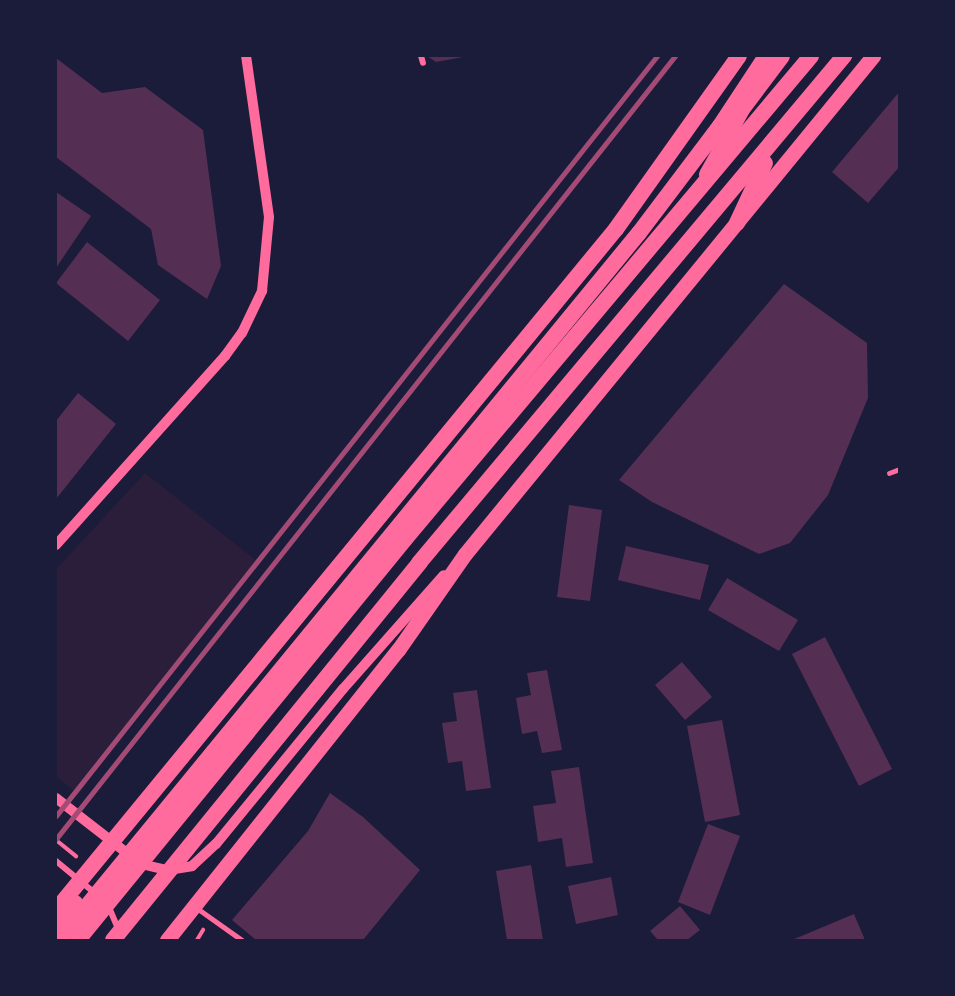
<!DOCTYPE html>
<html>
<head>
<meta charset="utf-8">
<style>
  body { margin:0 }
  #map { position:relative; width:955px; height:996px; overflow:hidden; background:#1b1b3a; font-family:Montserrat,sans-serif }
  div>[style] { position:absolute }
  .green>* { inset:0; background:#2a1e3b }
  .building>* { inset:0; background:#542f53 }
  .path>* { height:4px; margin:-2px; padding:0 2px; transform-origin:2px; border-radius:2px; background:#ff6b9d }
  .service>* { height:4.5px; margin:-2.25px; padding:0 2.25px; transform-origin:2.25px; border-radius:2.25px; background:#ff6b9d }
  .minor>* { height:6px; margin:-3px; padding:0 3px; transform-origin:3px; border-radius:3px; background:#ff6b9d }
  .tertiary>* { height:10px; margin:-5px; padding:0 5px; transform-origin:5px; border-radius:5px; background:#ff6b9d }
  .primary>* { height:15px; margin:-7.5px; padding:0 7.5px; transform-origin:7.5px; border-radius:7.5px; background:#ff6b9d }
  .trunk>* { height:16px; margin:-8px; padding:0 8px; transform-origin:8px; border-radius:8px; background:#ff6b9d }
  .rail>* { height:4.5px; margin:-2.25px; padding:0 2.25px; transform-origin:2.25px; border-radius:2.25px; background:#a44b75 }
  span { translate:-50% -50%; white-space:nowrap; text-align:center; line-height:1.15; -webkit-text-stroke:6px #1b1b3a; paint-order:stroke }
  .frame { position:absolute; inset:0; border:57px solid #1b1b3a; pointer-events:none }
</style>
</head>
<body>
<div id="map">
  <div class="green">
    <i style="clip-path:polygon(145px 473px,256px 560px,78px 795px,56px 776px,56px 569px)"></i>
  </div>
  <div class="building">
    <i style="clip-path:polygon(427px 56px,463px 56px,463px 57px,436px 62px)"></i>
    <i style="clip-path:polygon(56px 58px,102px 93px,145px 87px,203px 130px,221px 266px,207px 299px,158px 265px,151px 229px,56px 157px)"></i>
    <i style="clip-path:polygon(900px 91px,900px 166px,868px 203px,832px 172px)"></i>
    <i style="clip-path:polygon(56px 192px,91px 216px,56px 268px)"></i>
    <i style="clip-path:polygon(87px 242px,160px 300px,128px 341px,56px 283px)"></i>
    <i style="clip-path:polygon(784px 284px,867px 343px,868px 398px,828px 495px,790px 543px,759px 554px,652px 502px,619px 480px)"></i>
    <i style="clip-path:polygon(78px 393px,116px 424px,56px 499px,56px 421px)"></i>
    <i style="clip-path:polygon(569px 505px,602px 510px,590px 601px,557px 597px)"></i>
    <i style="clip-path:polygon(626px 546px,709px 565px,700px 600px,618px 580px)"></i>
    <i style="clip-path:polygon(727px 578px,798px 620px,779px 651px,708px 610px)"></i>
    <i style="clip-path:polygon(825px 637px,892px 769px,859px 786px,792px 654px)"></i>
    <i style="clip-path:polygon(682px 662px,712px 697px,685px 720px,655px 685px)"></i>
    <i style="clip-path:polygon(547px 670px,562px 750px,542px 753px,537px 731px,522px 734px,516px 698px,531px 695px,527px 673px)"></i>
    <i style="clip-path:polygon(477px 690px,491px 788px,466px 791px,462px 761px,448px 763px,442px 723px,457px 721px,453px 693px)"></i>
    <i style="clip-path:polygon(722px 720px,740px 815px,705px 822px,687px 726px)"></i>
    <i style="clip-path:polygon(579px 767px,593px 863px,566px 867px,562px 838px,538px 842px,533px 806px,556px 803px,551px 771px)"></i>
    <i style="clip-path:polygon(330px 793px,363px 817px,420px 870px,363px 940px,256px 940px,232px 920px,308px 831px)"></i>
    <i style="clip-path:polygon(708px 824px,740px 836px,710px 915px,678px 902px)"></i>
    <i style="clip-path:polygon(531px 865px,543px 940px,507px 940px,496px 871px)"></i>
    <i style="clip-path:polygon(611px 877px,618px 915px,576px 924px,568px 886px)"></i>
    <i style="clip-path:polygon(680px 906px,700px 930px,687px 940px,658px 940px,650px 931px)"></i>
    <i style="clip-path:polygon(854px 914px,865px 940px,792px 940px)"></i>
  </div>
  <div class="path">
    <i style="left:56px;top:840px;width:26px;rotate:39deg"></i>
    <i style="left:197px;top:940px;width:12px;rotate:-59deg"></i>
  </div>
  <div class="service">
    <i style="left:889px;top:473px;width:12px;rotate:-20deg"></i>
    <i style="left:197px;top:908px;width:55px;rotate:35.4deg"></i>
  </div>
  <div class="minor">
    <i style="left:421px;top:56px;width:7px;rotate:74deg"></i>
    <i style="left:56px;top:861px;width:52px;rotate:39.5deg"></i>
    <i style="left:108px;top:905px;width:25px;rotate:67deg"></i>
  </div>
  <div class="tertiary">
    <i style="left:56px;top:545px;width:254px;rotate:-48.2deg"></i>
    <i style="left:225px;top:356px;width:29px;rotate:-54deg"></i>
    <i style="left:242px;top:333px;width:47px;rotate:-64.5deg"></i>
    <i style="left:262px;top:291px;width:74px;rotate:-84.6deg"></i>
    <i style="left:269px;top:217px;width:163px;rotate:-98.1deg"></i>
    <i style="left:56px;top:798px;width:108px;rotate:37.8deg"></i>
    <i style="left:141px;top:864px;width:28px;rotate:13deg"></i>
    <i style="left:168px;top:870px;width:24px;rotate:-9deg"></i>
    <i style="left:192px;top:866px;width:33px;rotate:-43deg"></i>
    <i style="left:216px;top:844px;width:200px;rotate:-50.7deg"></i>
    <i style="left:343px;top:689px;width:152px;rotate:-48.5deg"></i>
  </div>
  <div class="primary">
    <i style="left:706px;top:174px;width:74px;rotate:-61deg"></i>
    <i style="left:742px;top:109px;width:66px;rotate:-53deg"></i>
    <i style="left:167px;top:940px;width:371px;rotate:-51.5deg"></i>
    <i style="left:398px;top:650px;width:117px;rotate:-55.1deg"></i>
    <i style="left:465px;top:554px;width:644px;rotate:-50.67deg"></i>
  </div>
  <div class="trunk">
    <i style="left:737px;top:223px;width:66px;rotate:-65deg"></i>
    <i style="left:56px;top:910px;width:882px;rotate:-50.57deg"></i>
    <i style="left:616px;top:229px;width:212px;rotate:-54.6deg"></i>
    <i style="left:56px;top:926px;width:30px;rotate:-50deg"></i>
    <i style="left:59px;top:940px;width:914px;rotate:-50.64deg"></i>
    <i style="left:639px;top:233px;width:134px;rotate:-52.9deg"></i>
    <i style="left:720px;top:126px;width:84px;rotate:-56.7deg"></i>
    <i style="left:78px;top:940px;width:517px;rotate:-50.8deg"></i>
    <i style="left:405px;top:539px;width:631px;rotate:-49.95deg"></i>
    <i style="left:113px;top:940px;width:486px;rotate:-50.9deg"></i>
    <i style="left:419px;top:563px;width:662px;rotate:-50.03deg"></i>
  </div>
  <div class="rail">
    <i style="left:56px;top:816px;width:969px;rotate:-51.66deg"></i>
    <i style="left:56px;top:839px;width:998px;rotate:-51.67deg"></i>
  </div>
  <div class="frame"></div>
</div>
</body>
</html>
